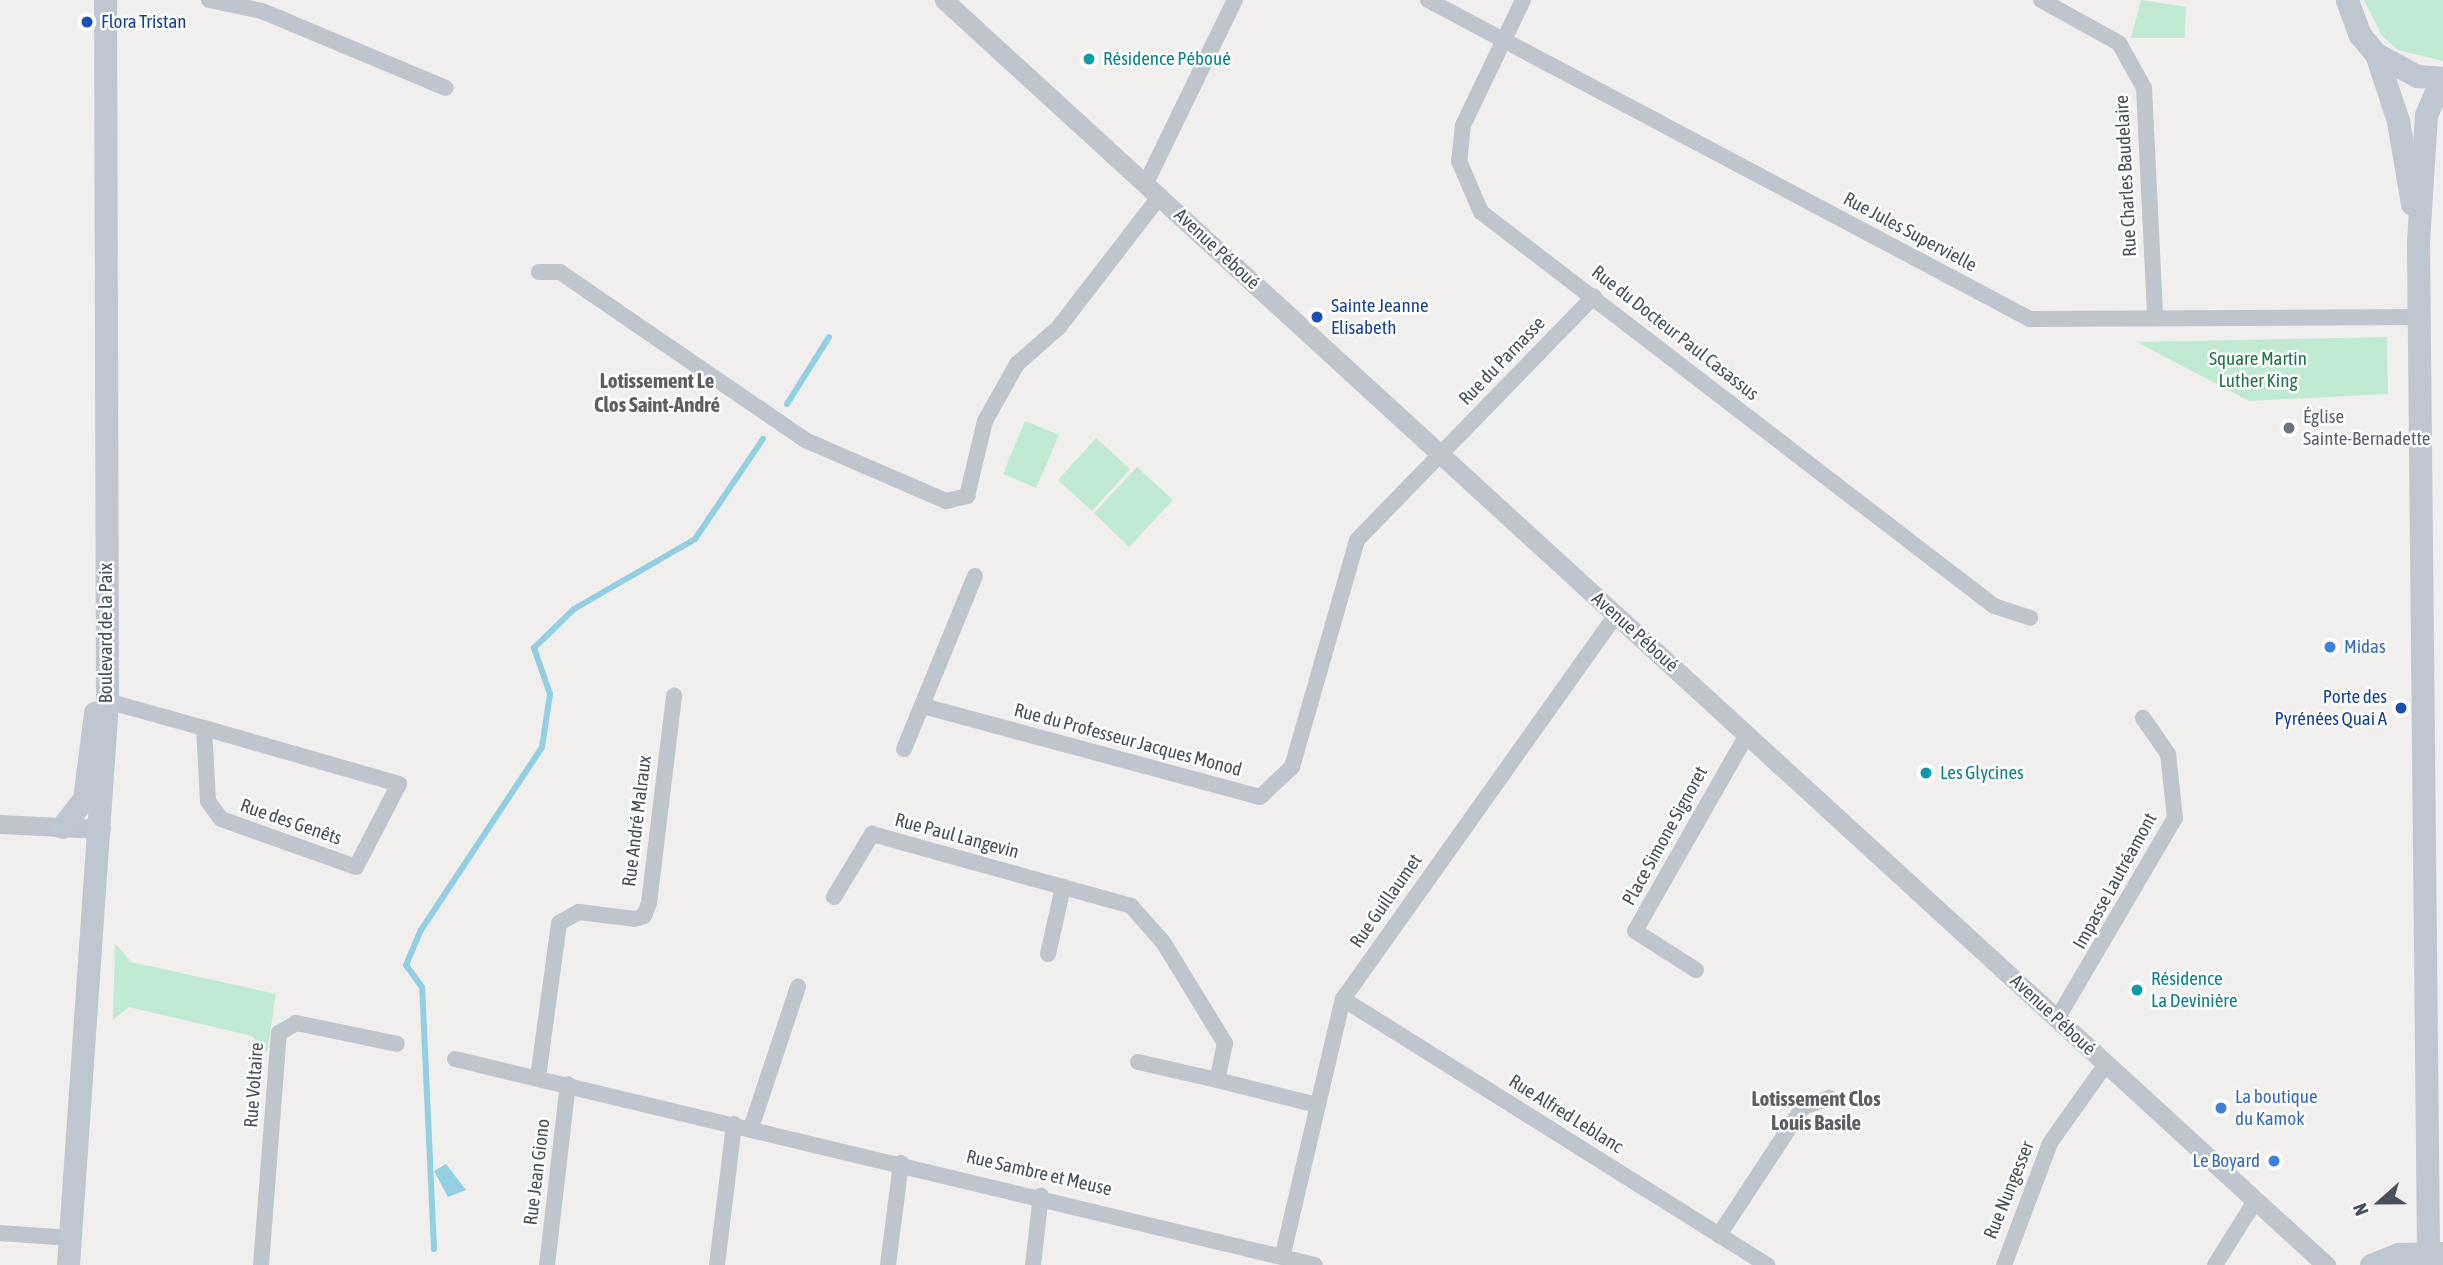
<!DOCTYPE html>
<html>
<head>
<meta charset="utf-8">
<style>
  body { margin:0 }
  #map { position:relative; width:2443px; height:1265px; overflow:hidden; background:#f1eeee; font-family:"Asap Condensed",sans-serif }
  div>[style] { position:absolute }
  .green>* { inset:0; background:#c1ead3 }
  .water>* { inset:0; background:#92cfe3 }
  .stream>* { height:6px; margin:-3px; padding:0 3px; transform-origin:3px; border-radius:3px; background:#92cfe3 }
  .minor>* { height:16px; margin:-8px; padding:0 8px; transform-origin:8px; border-radius:8px; background:#bec5cc }
  .tertiary>* { height:19px; margin:-9.5px; padding:0 9.5px; transform-origin:9.5px; border-radius:9.5px; background:#bec5cc }
  .secondary>* { height:23px; margin:-11.5px; padding:0 11.5px; transform-origin:11.5px; border-radius:11.5px; background:#bec6d0 }
  .dots>* { width:19px; height:19px; translate:-50% -50%; box-sizing:border-box; border:4px solid #fff; border-radius:50% }
  span { translate:-50% -50%; white-space:nowrap; text-align:center; line-height:1.15; -webkit-text-stroke:5px #fff; paint-order:stroke }
  .transit-label { font-size:19px; color:#164399 }
  .left { translate:0 -50%; text-align:left }
  .right { translate:-100% -50%; text-align:right }
  .culture-label { font-size:19px; color:#0d838f }
  .street-label { font-size:19px; color:#48515a }
  .park-label { font-size:19px; color:#20744d }
  .worship-label { font-size:19px; color:#5b616d }
  .shop-label { font-size:19px; color:#366cbe }
  .neighbourhood-label { font-size:21px; color:#5c5e62; font-weight:700 }
  .north { position:absolute; left:2345px; top:1167px; width:70px; height:70px; -webkit-text-stroke:5px #fff; paint-order:stroke; rotate:249deg; font-size:19px; font-weight:700; line-height:28px; text-align:center; color:#48515a }
  .north::after { content:''; display:block; margin:auto; width:24px; height:32px; background:#48515a; clip-path:polygon(50% 0,100% 100%,50% 72%,0 100%) }
</style>
</head>
<body>
<div id="map">
  <div class="green">
    <i style="clip-path:polygon(2141px 0,2186px 7px,2185px 38px,2131px 38px)"></i>
    <i style="clip-path:polygon(2364px 0,2443px 0,2443px 61px,2398px 50px,2382px 36px)"></i>
    <i style="clip-path:polygon(2387px 337px,2388px 394px,2249px 401px,2137px 342px)"></i>
    <i style="clip-path:polygon(1025px 421px,1059px 435px,1036px 488px,1003px 474px)"></i>
    <i style="clip-path:polygon(1096px 438px,1130px 469px,1092px 511px,1058px 480px)"></i>
    <i style="clip-path:polygon(1137px 467px,1173px 500px,1129px 547px,1094px 513px)"></i>
    <i style="clip-path:polygon(115px 943px,131px 962px,276px 994px,267px 1052px,252px 1036px,129px 1007px,113px 1020px)"></i>
  </div>
  <div class="water">
    <i style="clip-path:polygon(446px 1164px,466px 1190px,448px 1197px,434px 1171px)"></i>
  </div>
  <div class="stream">
    <i style="left:787px;top:404px;width:79px;rotate:-57.9deg"></i>
    <i style="left:434px;top:1249px;width:262px;rotate:-92.6deg"></i>
    <i style="left:422px;top:987px;width:27px;rotate:-126deg"></i>
    <i style="left:406px;top:965px;width:38px;rotate:-67deg"></i>
    <i style="left:421px;top:930px;width:219px;rotate:-56.5deg"></i>
    <i style="left:542px;top:747px;width:54px;rotate:-81.4deg"></i>
    <i style="left:550px;top:694px;width:49px;rotate:-109.2deg"></i>
    <i style="left:534px;top:648px;width:56px;rotate:-44.3deg"></i>
    <i style="left:574px;top:609px;width:140px;rotate:-30deg"></i>
    <i style="left:695px;top:539px;width:121px;rotate:-55.8deg"></i>
  </div>
  <div class="minor">
    <i style="left:209px;top:0;width:54px;rotate:11.7deg"></i>
    <i style="left:262px;top:11px;width:199px;rotate:22.7deg"></i>
    <i style="left:1428px;top:0;width:681px;rotate:27.92deg"></i>
    <i style="left:2030px;top:319px;width:388px;rotate:-0.3deg"></i>
    <i style="left:1523px;top:0;width:139px;rotate:115.6deg"></i>
    <i style="left:1463px;top:125px;width:36px;rotate:96deg"></i>
    <i style="left:1459px;top:161px;width:56px;rotate:66.7deg"></i>
    <i style="left:1481px;top:212px;width:647px;rotate:37.53deg"></i>
    <i style="left:1994px;top:606px;width:38px;rotate:18deg"></i>
    <i style="left:2041px;top:0;width:89px;rotate:28.9deg"></i>
    <i style="left:2119px;top:43px;width:51px;rotate:60.9deg"></i>
    <i style="left:2144px;top:88px;width:229px;rotate:87.2deg"></i>
    <i style="left:1146px;top:183px;width:203px;rotate:-64.1deg"></i>
    <i style="left:539px;top:272px;width:21px"></i>
    <i style="left:560px;top:272px;width:297px;rotate:34.4deg"></i>
    <i style="left:805px;top:440px;width:154px;rotate:23.4deg"></i>
    <i style="left:946px;top:501px;width:22px;rotate:-13deg"></i>
    <i style="left:967px;top:496px;width:77px;rotate:-76.5deg"></i>
    <i style="left:985px;top:421px;width:65px;rotate:-60.7deg"></i>
    <i style="left:1017px;top:364px;width:56px;rotate:-41.4deg"></i>
    <i style="left:1059px;top:327px;width:165px;rotate:-52.4deg"></i>
    <i style="left:107px;top:701px;width:101px;rotate:15.6deg"></i>
    <i style="left:204px;top:728px;width:203px;rotate:16deg"></i>
    <i style="left:399px;top:784px;width:93px;rotate:117.4deg"></i>
    <i style="left:356px;top:867px;width:143px;rotate:-160.4deg"></i>
    <i style="left:221px;top:819px;width:22px;rotate:-126deg"></i>
    <i style="left:208px;top:801px;width:73px;rotate:-93.1deg"></i>
    <i style="left:923px;top:706px;width:349px;rotate:15.1deg"></i>
    <i style="left:1260px;top:797px;width:44px;rotate:-43.2deg"></i>
    <i style="left:1292px;top:767px;width:236px;rotate:-74deg"></i>
    <i style="left:1357px;top:540px;width:340px;rotate:-45.8deg"></i>
    <i style="left:904px;top:749px;width:187px;rotate:-67.7deg"></i>
    <i style="left:834px;top:897px;width:74px;rotate:-58.9deg"></i>
    <i style="left:872px;top:834px;width:269px;rotate:15.5deg"></i>
    <i style="left:1131px;top:906px;width:48px;rotate:48.4deg"></i>
    <i style="left:1163px;top:942px;width:119px;rotate:58.5deg"></i>
    <i style="left:1225px;top:1043px;width:38px;rotate:102deg"></i>
    <i style="left:1217px;top:1080px;width:103px;rotate:14deg"></i>
    <i style="left:1048px;top:954px;width:69px;rotate:-77.4deg"></i>
    <i style="left:1696px;top:970px;width:72px;rotate:-147.4deg"></i>
    <i style="left:1635px;top:931px;width:226px;rotate:-60.3deg"></i>
    <i style="left:1343px;top:999px;width:501px;rotate:32.1deg"></i>
    <i style="left:2057px;top:1019px;width:233px;rotate:-59.6deg"></i>
    <i style="left:2175px;top:818px;width:64px;rotate:-96.2deg"></i>
    <i style="left:2168px;top:754px;width:44px;rotate:-124.8deg"></i>
    <i style="left:455px;top:1059px;width:884px;rotate:13.47deg"></i>
    <i style="left:1138px;top:1062px;width:81px;rotate:12.8deg"></i>
    <i style="left:538px;top:1077px;width:155px;rotate:-82.2deg"></i>
    <i style="left:559px;top:923px;width:23px;rotate:-29deg"></i>
    <i style="left:579px;top:912px;width:56px;rotate:7.1deg"></i>
    <i style="left:635px;top:919px;width:9px;rotate:-18deg"></i>
    <i style="left:644px;top:916px;width:14px;rotate:-69deg"></i>
    <i style="left:649px;top:903px;width:209px;rotate:-83.1deg"></i>
    <i style="left:751px;top:1128px;width:149px;rotate:-71.6deg"></i>
    <i style="left:0;top:1233px;width:70px;rotate:4.1deg"></i>
    <i style="left:1719px;top:1235px;width:153px;rotate:-56.7deg"></i>
    <i style="left:1803px;top:1107px;width:28px;rotate:-19deg"></i>
    <i style="left:1283px;top:1254px;width:262px;rotate:-76.8deg"></i>
    <i style="left:1343px;top:999px;width:471px;rotate:-54.6deg"></i>
    <i style="left:261px;top:1265px;width:233px;rotate:-85.6deg"></i>
    <i style="left:279px;top:1033px;width:20px;rotate:-30deg"></i>
    <i style="left:296px;top:1023px;width:103px;rotate:11.7deg"></i>
    <i style="left:547px;top:1265px;width:182px;rotate:-83.4deg"></i>
    <i style="left:717px;top:1265px;width:142px;rotate:-83.1deg"></i>
    <i style="left:888px;top:1265px;width:103px;rotate:-82.7deg"></i>
    <i style="left:1033px;top:1265px;width:70px;rotate:-83.5deg"></i>
    <i style="left:2004px;top:1265px;width:130px;rotate:-69.3deg"></i>
    <i style="left:2050px;top:1143px;width:97px;rotate:-54.7deg"></i>
    <i style="left:2215px;top:1265px;width:75px;rotate:-58deg"></i>
  </div>
  <div class="tertiary">
    <i style="left:944px;top:0;width:1874px;rotate:42.47deg"></i>
    <i style="left:0;top:824px;width:101px;rotate:2.8deg"></i>
  </div>
  <div class="secondary">
    <i style="left:2347px;top:0;width:37px;rotate:70deg"></i>
    <i style="left:2360px;top:35px;width:25px;rotate:50deg"></i>
    <i style="left:2376px;top:54px;width:47px;rotate:28.2deg"></i>
    <i style="left:2417px;top:76px;width:26px;rotate:4deg"></i>
    <i style="left:2376px;top:54px;width:71px;rotate:71.8deg"></i>
    <i style="left:2398px;top:121px;width:84px;rotate:80.4deg"></i>
    <i style="left:62px;top:827px;width:36px;rotate:-52deg"></i>
    <i style="left:84px;top:799px;width:87px;rotate:-82.7deg"></i>
    <i style="left:2428px;top:1250px;width:1008px;rotate:-90.57deg"></i>
    <i style="left:2418px;top:242px;width:127px;rotate:-86.4deg"></i>
    <i style="left:2426px;top:115px;width:39px;rotate:-67deg"></i>
    <i style="left:68px;top:1265px;width:565px;rotate:-86.04deg"></i>
    <i style="left:107px;top:701px;width:701px;rotate:-90.16deg"></i>
    <i style="left:2371px;top:1265px;width:29px;rotate:-22deg"></i>
    <i style="left:2398px;top:1254px;width:44px;rotate:-1.3deg"></i>
  </div>
  <div class="dots">
    <i style="left:87px;top:22px;background:#1a4fb4"></i>
    <i style="left:1089px;top:59px;background:#0f9aa8"></i>
    <i style="left:1317px;top:317px;background:#1a4fb4"></i>
    <i style="left:2289px;top:428px;background:#6b7280"></i>
    <i style="left:2330px;top:647px;background:#3f7fe0"></i>
    <i style="left:2401px;top:708px;background:#1a4fb4"></i>
    <i style="left:1926px;top:773px;background:#0f9aa8"></i>
    <i style="left:2137px;top:990px;background:#0f9aa8"></i>
    <i style="left:2221px;top:1108px;background:#3f7fe0"></i>
    <i style="left:2274px;top:1161px;background:#3f7fe0"></i>
  </div>
  <div class="transit-label">
    <span class="left" style="left:101px;top:22px">Flora Tristan</span>
    <span class="left" style="left:1331px;top:317px">Sainte Jeanne<br>Elisabeth</span>
    <span class="right" style="left:2387px;top:708px">Porte des<br>Pyrénées Quai A</span>
  </div>
  <div class="culture-label">
    <span class="left" style="left:1103px;top:59px">Résidence Péboué</span>
    <span class="left" style="left:1940px;top:773px">Les Glycines</span>
    <span class="left" style="left:2151px;top:990px">Résidence<br>La Devinière</span>
  </div>
  <div class="street-label">
    <span style="left:2126px;top:176px;rotate:-93deg">Rue Charles Baudelaire</span>
    <span style="left:1910px;top:232px;rotate:28deg">Rue Jules Supervielle</span>
    <span style="left:1217px;top:249px;rotate:43deg">Avenue Péboué</span>
    <span style="left:1675px;top:333px;rotate:38deg">Rue du Docteur Paul Casassus</span>
    <span style="left:1502px;top:361px;rotate:-46deg">Rue du Parnasse</span>
    <span style="left:1635px;top:632px;rotate:42deg">Avenue Péboué</span>
    <span style="left:106px;top:633px;rotate:-90deg">Boulevard de la Paix</span>
    <span style="left:1128px;top:740px;rotate:15deg">Rue du Professeur Jacques Monod</span>
    <span style="left:637px;top:821px;rotate:-83deg">Rue André Malraux</span>
    <span style="left:291px;top:822px;rotate:19deg">Rue des Genêts</span>
    <span style="left:957px;top:836px;rotate:15deg">Rue Paul Langevin</span>
    <span style="left:1665px;top:836px;rotate:-61deg">Place Simone Signoret</span>
    <span style="left:2115px;top:881px;rotate:-61deg">Impasse Lautréamont</span>
    <span style="left:1386px;top:901px;rotate:-55deg">Rue Guillaumet</span>
    <span style="left:2053px;top:1015px;rotate:43deg">Avenue Péboué</span>
    <span style="left:254px;top:1085px;rotate:-86deg">Rue Voltaire</span>
    <span style="left:1566px;top:1114px;rotate:32deg">Rue Alfred Leblanc</span>
    <span style="left:537px;top:1172px;rotate:-83deg">Rue Jean Giono</span>
    <span style="left:1039px;top:1173px;rotate:13deg">Rue Sambre et Meuse</span>
    <span style="left:2009px;top:1190px;rotate:-68deg">Rue Nungesser</span>
  </div>
  <div class="park-label">
    <span style="left:2258px;top:370px">Square Martin<br>Luther King</span>
  </div>
  <div class="worship-label">
    <span class="left" style="left:2303px;top:428px">Église<br>Sainte-Bernadette</span>
  </div>
  <div class="shop-label">
    <span class="left" style="left:2344px;top:647px">Midas</span>
    <span class="left" style="left:2235px;top:1108px">La boutique<br>du Kamok</span>
    <span class="right" style="left:2260px;top:1161px">Le Boyard</span>
  </div>
  <div class="neighbourhood-label">
    <span style="left:657px;top:392px">Lotissement Le<br>Clos Saint-André</span>
    <span style="left:1816px;top:1110px">Lotissement Clos<br>Louis Basile</span>
  </div>
  <div class="north">N</div>
</div>
</body>
</html>
